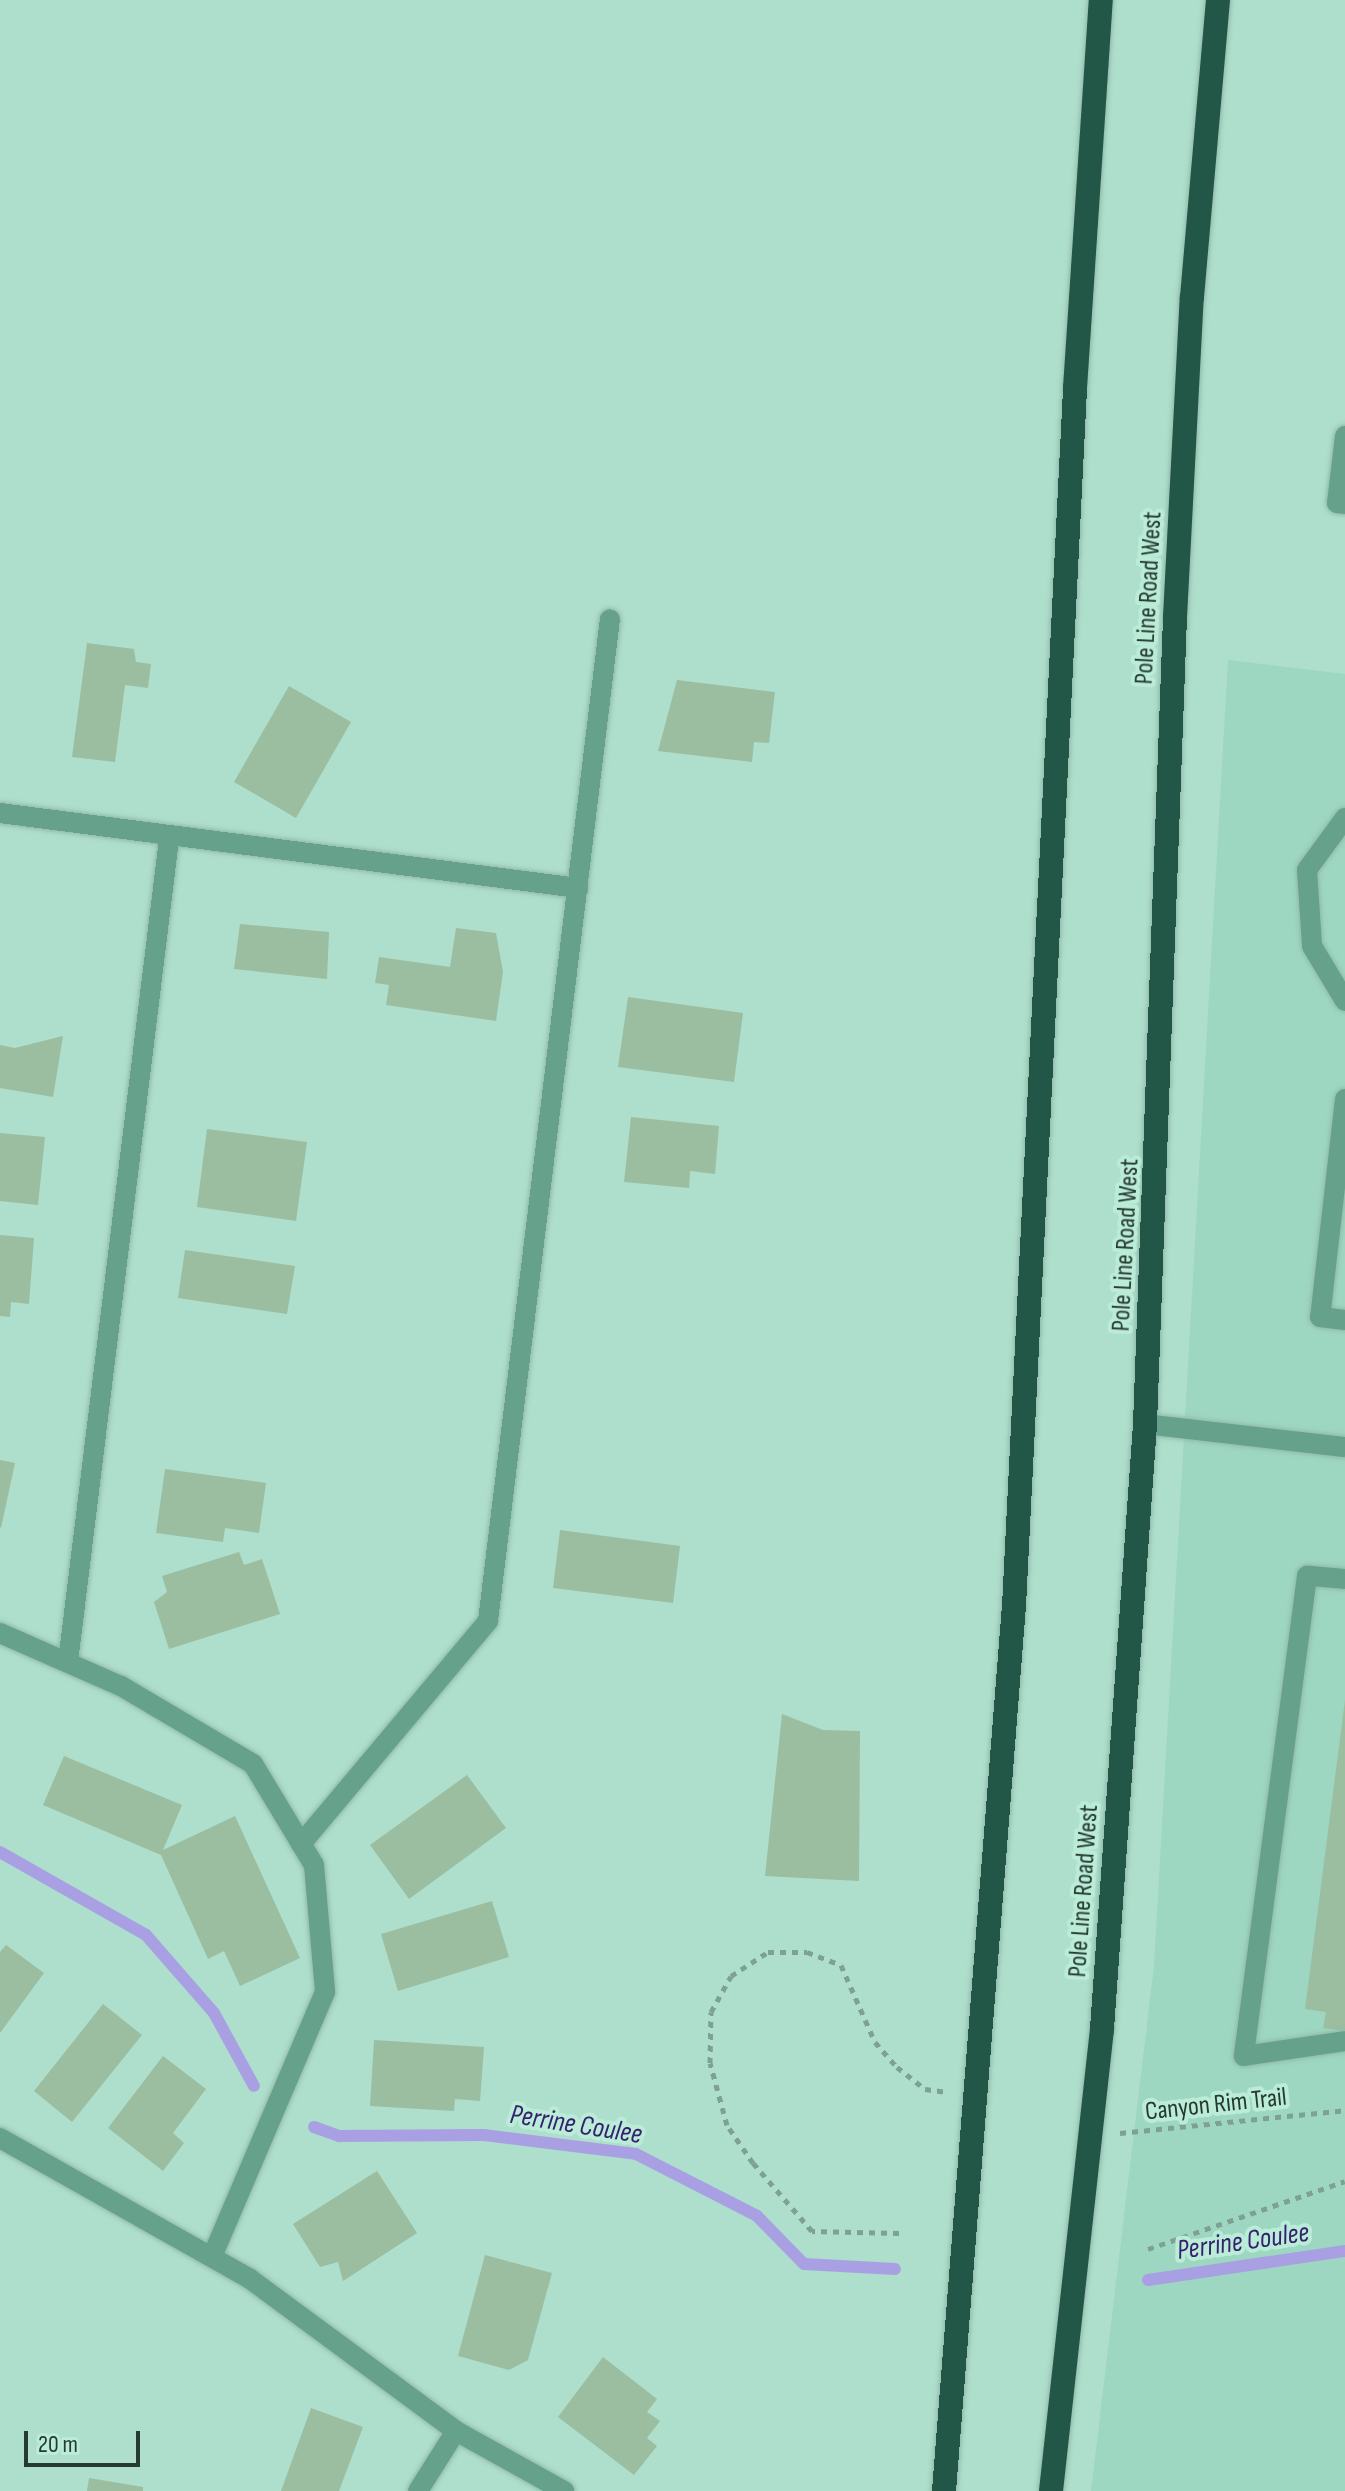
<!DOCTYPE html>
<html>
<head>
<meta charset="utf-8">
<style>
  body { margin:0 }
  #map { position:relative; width:1345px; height:2491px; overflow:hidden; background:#aedecc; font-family:"Sofia Sans Condensed",sans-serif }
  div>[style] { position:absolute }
  .built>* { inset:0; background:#9dd7c1 }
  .stream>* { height:12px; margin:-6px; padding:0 6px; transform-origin:6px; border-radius:6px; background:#a9a0e4 }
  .building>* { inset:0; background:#9bbea0 }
  .path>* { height:5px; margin-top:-2.5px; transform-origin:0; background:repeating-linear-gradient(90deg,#7da294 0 6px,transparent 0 12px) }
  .roads { filter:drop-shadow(0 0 2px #90baaa) drop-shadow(0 0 2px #90baaa) }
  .minor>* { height:20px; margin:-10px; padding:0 10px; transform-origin:10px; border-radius:10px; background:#65a18b }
  .highway>* { height:24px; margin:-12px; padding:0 12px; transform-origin:12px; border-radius:12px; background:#225646 }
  span { translate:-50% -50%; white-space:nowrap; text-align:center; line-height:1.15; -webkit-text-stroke:8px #baecd8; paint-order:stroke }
  .street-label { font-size:26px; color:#263a32 }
  .water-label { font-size:28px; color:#36216f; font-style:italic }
  .scale { position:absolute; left:24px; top:2431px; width:116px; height:36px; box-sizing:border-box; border:4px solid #263a32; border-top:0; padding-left:10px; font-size:24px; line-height:28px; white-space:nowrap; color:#263a32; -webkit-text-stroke:6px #baecd8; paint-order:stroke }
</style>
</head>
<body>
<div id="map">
  <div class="built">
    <i style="clip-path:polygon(1228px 660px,1345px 674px,1345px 2491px,1091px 2491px,1154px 1966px)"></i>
  </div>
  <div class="stream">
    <i style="left:0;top:1852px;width:168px;rotate:29.6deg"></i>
    <i style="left:146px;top:1935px;width:103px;rotate:48.9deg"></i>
    <i style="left:214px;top:2013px;width:83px;rotate:61.3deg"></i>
    <i style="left:314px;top:2127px;width:27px;rotate:20deg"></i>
    <i style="left:339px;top:2136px;width:145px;rotate:-0.4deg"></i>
    <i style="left:484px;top:2135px;width:153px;rotate:7.1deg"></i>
    <i style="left:636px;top:2154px;width:136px;rotate:27.1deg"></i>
    <i style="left:757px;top:2216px;width:67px;rotate:45.6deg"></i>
    <i style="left:804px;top:2264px;width:91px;rotate:3.1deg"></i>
    <i style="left:1148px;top:2280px;width:199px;rotate:-8.4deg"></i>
  </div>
  <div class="building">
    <i style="clip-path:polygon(87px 643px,134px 649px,136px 662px,151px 664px,148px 688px,125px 685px,115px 762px,72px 757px)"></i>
    <i style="clip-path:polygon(677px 680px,775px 692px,769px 743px,754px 742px,752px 762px,658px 751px)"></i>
    <i style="clip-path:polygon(289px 686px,351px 722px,296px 818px,234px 782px)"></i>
    <i style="clip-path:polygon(240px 924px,329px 932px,327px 979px,234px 969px)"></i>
    <i style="clip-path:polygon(456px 928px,496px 933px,503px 972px,496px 1021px,386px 1005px,389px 985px,375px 983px,379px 957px,450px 967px)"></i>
    <i style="clip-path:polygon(628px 997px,743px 1013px,734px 1082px,618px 1067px)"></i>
    <i style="clip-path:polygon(63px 1036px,53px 1097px,0 1088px,0 1045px,15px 1048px)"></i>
    <i style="clip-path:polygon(631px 1117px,719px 1126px,715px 1174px,690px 1171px,689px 1188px,624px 1182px)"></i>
    <i style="clip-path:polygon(207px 1129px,307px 1142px,296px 1221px,197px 1207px)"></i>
    <i style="clip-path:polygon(0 1133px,45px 1137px,38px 1205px,0 1201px)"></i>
    <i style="clip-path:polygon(0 1235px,34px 1238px,29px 1304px,11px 1302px,10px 1317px,0 1316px)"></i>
    <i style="clip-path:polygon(185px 1250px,295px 1266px,287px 1314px,178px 1298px)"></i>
    <i style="clip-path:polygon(0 1460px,15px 1463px,1px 1528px,0 1527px)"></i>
    <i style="clip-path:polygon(165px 1469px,266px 1483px,259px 1533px,225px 1528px,223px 1542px,156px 1533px)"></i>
    <i style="clip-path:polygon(560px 1530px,680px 1546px,673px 1603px,553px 1588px)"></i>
    <i style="clip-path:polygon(239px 1552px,244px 1565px,262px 1559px,280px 1614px,169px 1649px,154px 1602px,167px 1592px,162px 1576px)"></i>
    <i style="clip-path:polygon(1345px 1700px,1345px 2031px,1323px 2028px,1326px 2012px,1305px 2009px)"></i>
    <i style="clip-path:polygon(782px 1714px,823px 1730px,860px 1731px,859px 1881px,765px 1876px)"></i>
    <i style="clip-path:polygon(64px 1756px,182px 1805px,163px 1850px,235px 1816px,300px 1958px,240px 1986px,224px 1951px,208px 1959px,161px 1855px,43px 1805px)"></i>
    <i style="clip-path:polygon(467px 1775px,506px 1828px,409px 1899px,370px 1845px)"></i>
    <i style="clip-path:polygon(492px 1901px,509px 1957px,398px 1991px,381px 1934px)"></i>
    <i style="clip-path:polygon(6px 1945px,44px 1973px,0 2033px,0 1952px)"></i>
    <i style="clip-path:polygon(103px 2004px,142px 2035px,72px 2122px,34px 2091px)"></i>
    <i style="clip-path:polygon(374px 2040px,484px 2047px,480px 2101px,455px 2099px,454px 2111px,370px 2106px)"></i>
    <i style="clip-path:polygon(163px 2056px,206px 2089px,173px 2133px,184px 2143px,163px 2171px,108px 2128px)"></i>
    <i style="clip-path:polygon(377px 2171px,417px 2233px,343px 2281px,338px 2262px,320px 2267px,293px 2224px)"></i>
    <i style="clip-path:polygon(485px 2255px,552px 2273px,528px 2360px,509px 2370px,458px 2356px)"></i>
    <i style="clip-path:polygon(603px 2357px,657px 2399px,647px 2412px,660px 2421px,647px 2438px,657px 2446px,634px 2475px,558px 2417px)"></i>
    <i style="clip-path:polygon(311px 2408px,363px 2427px,339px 2491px,281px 2491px)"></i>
    <i style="clip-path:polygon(89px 2478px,143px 2487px,143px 2491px,87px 2491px)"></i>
  </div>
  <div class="path">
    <i style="left:1120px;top:2133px;width:226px;rotate:-5.8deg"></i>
    <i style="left:899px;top:2233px;width:87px;rotate:-178.7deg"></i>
    <i style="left:812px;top:2231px;width:90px;rotate:-130.9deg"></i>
    <i style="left:753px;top:2163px;width:46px;rotate:-124.4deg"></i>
    <i style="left:727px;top:2125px;width:64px;rotate:-105.3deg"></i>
    <i style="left:710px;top:2063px;width:51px;rotate:-88.9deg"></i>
    <i style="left:711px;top:2012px;width:41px;rotate:-60.9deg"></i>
    <i style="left:731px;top:1976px;width:44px;rotate:-33deg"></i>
    <i style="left:768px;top:1952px;width:39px"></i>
    <i style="left:807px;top:1952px;width:36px;rotate:21deg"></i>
    <i style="left:841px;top:1965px;width:84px;rotate:66.2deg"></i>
    <i style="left:875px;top:2042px;width:33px;rotate:49deg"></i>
    <i style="left:897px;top:2067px;width:36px;rotate:38deg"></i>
    <i style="left:925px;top:2089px;width:22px;rotate:8deg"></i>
    <i style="left:1148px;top:2249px;width:208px;rotate:-19deg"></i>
  </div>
  <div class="roads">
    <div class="minor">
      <i style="left:1345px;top:436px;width:67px;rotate:96.8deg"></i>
      <i style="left:1337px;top:503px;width:8px;rotate:7deg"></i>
      <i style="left:0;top:813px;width:583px;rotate:7.39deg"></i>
      <i style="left:1345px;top:818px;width:64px;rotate:126.2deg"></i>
      <i style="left:1307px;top:870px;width:76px;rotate:86.2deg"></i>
      <i style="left:1312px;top:946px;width:64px;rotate:59deg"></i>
      <i style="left:1345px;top:1099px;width:219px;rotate:96.5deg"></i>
      <i style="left:1320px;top:1317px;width:25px;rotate:7deg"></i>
      <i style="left:1145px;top:1424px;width:201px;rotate:6.6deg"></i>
      <i style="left:1345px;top:1579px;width:38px;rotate:-175deg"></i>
      <i style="left:1307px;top:1576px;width:484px;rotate:97.5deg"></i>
      <i style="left:1244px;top:2056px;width:102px;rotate:-8.4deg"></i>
      <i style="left:0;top:1633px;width:132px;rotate:23.7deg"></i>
      <i style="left:121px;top:1686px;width:153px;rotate:30.6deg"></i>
      <i style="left:253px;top:1764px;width:118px;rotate:58.9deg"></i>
      <i style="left:314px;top:1865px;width:127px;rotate:85deg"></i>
      <i style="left:325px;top:1992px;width:288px;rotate:113.1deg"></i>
      <i style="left:68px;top:1662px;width:829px;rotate:-83deg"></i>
      <i style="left:301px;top:1844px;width:291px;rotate:-50deg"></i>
      <i style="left:488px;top:1621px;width:1009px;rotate:-83.06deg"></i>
      <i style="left:0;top:2138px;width:287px;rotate:29.4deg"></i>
      <i style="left:250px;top:2279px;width:256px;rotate:36.4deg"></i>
      <i style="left:456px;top:2431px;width:124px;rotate:29.1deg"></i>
      <i style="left:418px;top:2491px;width:71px;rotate:-57.7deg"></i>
    </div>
    <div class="highway">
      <i style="left:944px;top:2491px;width:888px;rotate:-85.48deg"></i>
      <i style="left:1014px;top:1606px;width:1220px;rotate:-87.13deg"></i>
      <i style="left:1075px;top:388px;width:389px;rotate:-86.2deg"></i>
      <i style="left:1051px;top:2491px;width:465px;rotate:-83.7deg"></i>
      <i style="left:1102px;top:2029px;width:607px;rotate:-85.93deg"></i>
      <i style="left:1145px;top:1424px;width:808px;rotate:-87.87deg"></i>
      <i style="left:1175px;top:617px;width:320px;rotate:-87deg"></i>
      <i style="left:1192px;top:297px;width:298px;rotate:-85deg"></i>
    </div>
  </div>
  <div class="street-label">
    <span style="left:1149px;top:598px;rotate:-87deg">Pole Line Road West</span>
    <span style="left:1126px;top:1245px;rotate:-87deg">Pole Line Road West</span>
    <span style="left:1084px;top:1891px;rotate:-86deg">Pole Line Road West</span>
    <span style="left:1216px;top:2105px;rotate:-6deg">Canyon Rim Trail</span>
  </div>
  <div class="water-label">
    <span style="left:576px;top:2125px;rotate:9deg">Perrine Coulee</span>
    <span style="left:1243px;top:2242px;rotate:-8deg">Perrine Coulee</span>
  </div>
  <div class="scale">20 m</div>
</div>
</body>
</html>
